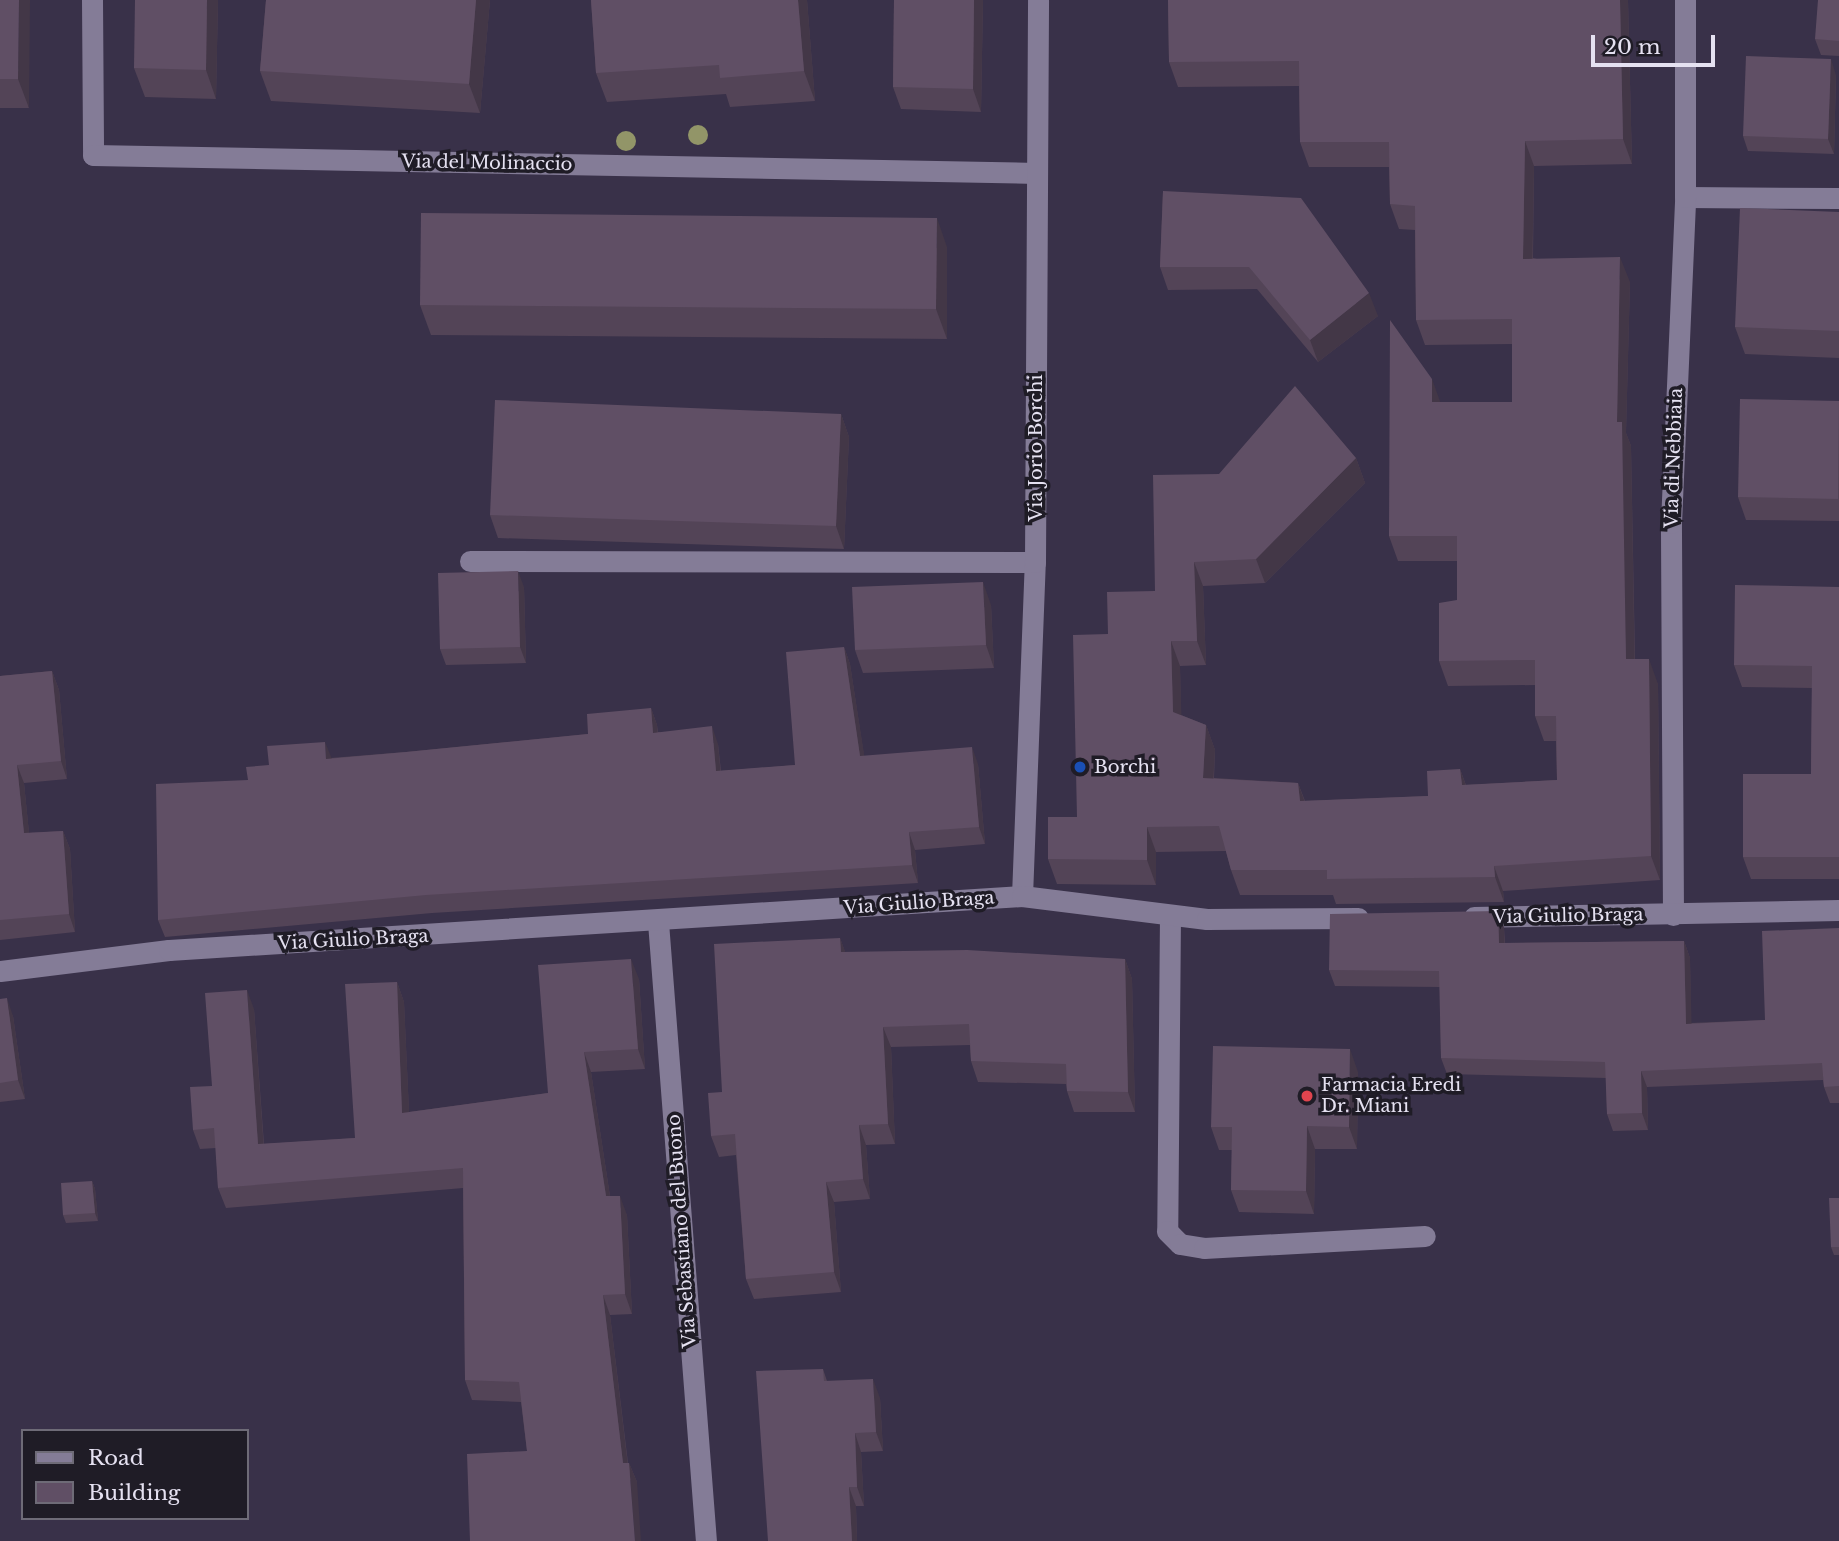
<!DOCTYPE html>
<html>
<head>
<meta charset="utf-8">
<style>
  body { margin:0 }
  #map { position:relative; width:1839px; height:1541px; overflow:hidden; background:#393149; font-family:"Libre Baskerville",serif }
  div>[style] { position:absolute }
  .minor>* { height:21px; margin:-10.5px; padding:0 10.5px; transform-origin:10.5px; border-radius:10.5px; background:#847c97 }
  .trees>* { width:20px; height:20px; margin:-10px; border-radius:50%; background:#929568 }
  .wall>* { inset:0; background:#534457 }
  .shaded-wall>* { inset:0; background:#433747 }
  .building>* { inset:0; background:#604f65 }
  .dots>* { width:19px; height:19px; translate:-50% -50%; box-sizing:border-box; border:4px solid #1f1c26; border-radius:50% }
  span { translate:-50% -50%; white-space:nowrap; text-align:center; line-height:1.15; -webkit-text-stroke:7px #1f1c26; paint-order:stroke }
  .street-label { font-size:18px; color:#e5e1f1 }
  .poi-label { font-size:18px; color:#e5e1f1 }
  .left { translate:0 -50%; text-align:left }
  .legend { position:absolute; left:21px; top:1429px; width:228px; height:91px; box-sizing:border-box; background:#1f1c26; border:2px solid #6e6b77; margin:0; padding:9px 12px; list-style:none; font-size:21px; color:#e5e1f1 }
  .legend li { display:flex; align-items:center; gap:14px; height:35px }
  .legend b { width:35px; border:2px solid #6e6b77 }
  .scale { position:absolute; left:1591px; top:35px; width:124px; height:32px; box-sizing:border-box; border:4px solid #e5e1f1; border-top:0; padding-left:9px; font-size:21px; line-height:24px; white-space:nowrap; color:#e5e1f1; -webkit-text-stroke:5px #1f1c26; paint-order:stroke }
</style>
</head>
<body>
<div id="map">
  <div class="minor">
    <i style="left:92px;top:0;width:155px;rotate:89.6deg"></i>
    <i style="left:93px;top:155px;width:944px;rotate:1.09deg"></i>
    <i style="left:1685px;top:197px;width:154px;rotate:0.4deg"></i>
    <i style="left:470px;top:561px;width:565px;rotate:0.1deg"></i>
    <i style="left:1022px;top:896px;width:334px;rotate:-87.8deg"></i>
    <i style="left:1035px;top:562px;width:562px;rotate:-89.69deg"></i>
    <i style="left:1170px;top:915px;width:316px;rotate:90.5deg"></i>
    <i style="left:1167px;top:1231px;width:18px;rotate:45deg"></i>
    <i style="left:1180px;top:1244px;width:24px;rotate:9deg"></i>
    <i style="left:1204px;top:1248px;width:221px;rotate:-3.1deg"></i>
    <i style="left:1673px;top:915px;width:392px;rotate:-90.3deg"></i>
    <i style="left:1671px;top:523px;width:326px;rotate:-87.5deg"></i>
    <i style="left:1685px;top:197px;width:197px;rotate:-90deg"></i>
    <i style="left:1474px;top:917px;width:365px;rotate:-1.1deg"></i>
    <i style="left:658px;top:922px;width:621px;rotate:85.57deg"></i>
    <i style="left:0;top:971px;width:170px;rotate:-7.1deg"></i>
    <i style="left:169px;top:950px;width:855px;rotate:-3.62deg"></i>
    <i style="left:1022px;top:896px;width:186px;rotate:7.1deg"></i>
    <i style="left:1207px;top:919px;width:151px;rotate:-0.4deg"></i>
  </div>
  <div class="trees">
    <i style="left:698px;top:135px"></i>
    <i style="left:626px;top:141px"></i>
  </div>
  <div class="wall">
    <i style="clip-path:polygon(0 0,29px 108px,0 108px)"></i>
    <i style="clip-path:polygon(218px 0,216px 99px,145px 97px,134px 68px)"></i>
    <i style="clip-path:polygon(266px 0,490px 0,480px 113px,271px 101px,260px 71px)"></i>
    <i style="clip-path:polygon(591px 0,807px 0,815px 101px,730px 107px,726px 94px,607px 102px,596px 73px)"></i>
    <i style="clip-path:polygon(894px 0,983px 0,981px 112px,901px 109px,893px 87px)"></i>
    <i style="clip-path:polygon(1168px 0,1628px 0,1632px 164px,1534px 166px,1533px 258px,1630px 282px,1626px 433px,1631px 446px,1635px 659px,1658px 684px,1660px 880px,1503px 891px,1504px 902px,1336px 904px,1333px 895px,1240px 895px,1231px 870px,1226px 851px,1156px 852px,1156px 885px,1057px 884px,1048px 859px,1077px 817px,1108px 634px,1155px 591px,1219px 474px,1356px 458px,1365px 483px,1265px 583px,1203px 586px,1206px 665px,1180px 666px,1181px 715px,1206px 725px,1215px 750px,1214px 778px,1298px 783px,1305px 801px,1428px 796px,1460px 769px,1466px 785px,1557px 780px,1556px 741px,1544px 741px,1535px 716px,1535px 685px,1448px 686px,1439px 661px,1457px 600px,1457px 561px,1398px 561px,1389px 536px,1440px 402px,1512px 402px,1512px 344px,1425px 345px,1416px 320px,1415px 230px,1399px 229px,1390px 204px,1389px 167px,1309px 167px,1300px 142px,1299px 86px,1178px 87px,1169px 62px)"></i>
    <i style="clip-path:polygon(1839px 0,1839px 56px,1821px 55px,1815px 39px)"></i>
    <i style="clip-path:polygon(1836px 75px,1834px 154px,1748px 151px,1743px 136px)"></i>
    <i style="clip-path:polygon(1163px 191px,1378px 316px,1318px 362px,1257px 289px,1168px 290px,1160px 267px)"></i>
    <i style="clip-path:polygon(1839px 212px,1839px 358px,1745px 354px,1735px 327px)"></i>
    <i style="clip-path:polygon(947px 247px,947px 339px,431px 335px,420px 305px)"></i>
    <i style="clip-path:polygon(1839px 401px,1839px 521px,1746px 520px,1738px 497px)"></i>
    <i style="clip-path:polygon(841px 414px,849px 437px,844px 549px,498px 538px,490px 515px)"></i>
    <i style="clip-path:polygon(524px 587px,526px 663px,446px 665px,440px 649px)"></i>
    <i style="clip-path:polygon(1839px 587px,1839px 879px,1751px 879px,1743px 857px,1811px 774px,1812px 688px,1742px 687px,1734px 665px)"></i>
    <i style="clip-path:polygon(991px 605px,994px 668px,863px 673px,855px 650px)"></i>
    <i style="clip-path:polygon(844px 647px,850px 664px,864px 756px,978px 764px,985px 844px,915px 850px,918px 883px,432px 913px,165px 937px,158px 920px,248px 780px,269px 765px,331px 758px,406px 752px,588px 734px,651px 708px,657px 725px,658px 732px,718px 744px,721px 771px,795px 765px)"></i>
    <i style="clip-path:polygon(52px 671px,59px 690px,67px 779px,24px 783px,29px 833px,63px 831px,70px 849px,75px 932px,0 940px,0 676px)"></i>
    <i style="clip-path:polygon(1498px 911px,1504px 928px,1505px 943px,1684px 941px,1690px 958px,1691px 1023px,1765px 1020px,1839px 928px,1839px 1103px,1830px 1103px,1824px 1087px,1823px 1080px,1647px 1087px,1648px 1130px,1613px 1131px,1607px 1114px,1606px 1078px,1447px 1074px,1441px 1058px,1440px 987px,1335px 986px,1329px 970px)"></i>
    <i style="clip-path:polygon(840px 938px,845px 952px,1125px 959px,1132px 979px,1135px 1112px,1074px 1112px,1067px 1091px,1066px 1084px,978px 1082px,971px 1061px,970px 1045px,891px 1047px,895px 1144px,866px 1145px,870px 1199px,834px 1202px,841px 1292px,754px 1299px,746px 1279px,736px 1155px,719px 1157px,711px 1136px,722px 1092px)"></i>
    <i style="clip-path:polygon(639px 979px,645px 1069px,591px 1072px,610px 1196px,627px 1215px,632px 1314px,610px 1315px,628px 1463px,629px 1463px,637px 1482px,527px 1451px,521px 1402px,472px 1400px,465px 1380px,463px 1188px,226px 1208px,218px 1188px,216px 1148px,200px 1149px,193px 1130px,212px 1086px,254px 1009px,264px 1144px,355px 1138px,397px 982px,404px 1002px,409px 1112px,548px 1093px)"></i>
    <i style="clip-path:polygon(0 999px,13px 1016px,25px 1099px,0 1102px)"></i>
    <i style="clip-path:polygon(1358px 1072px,1357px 1149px,1315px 1149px,1314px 1214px,1239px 1212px,1231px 1190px,1232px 1150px,1219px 1150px,1211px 1127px)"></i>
    <i style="clip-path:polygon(92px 1181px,95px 1189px,98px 1221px,66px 1223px,63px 1215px)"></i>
    <i style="clip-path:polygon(1839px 1198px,1839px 1255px,1834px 1255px,1831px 1247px)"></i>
    <i style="clip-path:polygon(823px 1369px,827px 1381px,880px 1398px,883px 1451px,861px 1452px,864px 1506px,856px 1506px,857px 1541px,768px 1541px)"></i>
  </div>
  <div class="shaded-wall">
    <i style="clip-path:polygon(19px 0,30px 0,29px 108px,18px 79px)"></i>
    <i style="clip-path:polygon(207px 0,218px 0,216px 99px,206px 70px)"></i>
    <i style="clip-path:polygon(476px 0,490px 0,480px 113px,469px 84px)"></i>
    <i style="clip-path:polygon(798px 0,807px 0,815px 101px,804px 71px)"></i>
    <i style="clip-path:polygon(974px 0,983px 0,981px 112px,973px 89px)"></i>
    <i style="clip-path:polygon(1620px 0,1628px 0,1632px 164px,1623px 139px)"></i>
    <i style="clip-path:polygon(1831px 59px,1836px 75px,1834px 154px,1828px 139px)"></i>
    <i style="clip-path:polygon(1525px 141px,1534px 166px,1532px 283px,1523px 259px)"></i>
    <i style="clip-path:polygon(937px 218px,947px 247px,947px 339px,936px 309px)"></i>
    <i style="clip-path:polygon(1620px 257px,1630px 282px,1626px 433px,1631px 446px,1635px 684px,1626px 659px,1617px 422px)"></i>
    <i style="clip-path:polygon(1369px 293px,1378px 316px,1318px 362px,1310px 340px)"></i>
    <i style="clip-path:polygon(1432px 379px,1441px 404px,1432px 402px)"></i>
    <i style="clip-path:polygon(841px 414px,849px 437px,844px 549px,836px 526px)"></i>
    <i style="clip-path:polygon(1356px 458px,1365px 483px,1265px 583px,1256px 559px)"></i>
    <i style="clip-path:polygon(1194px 562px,1203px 586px,1206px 665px,1197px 641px)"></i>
    <i style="clip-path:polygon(518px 571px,524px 587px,526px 663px,520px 647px)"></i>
    <i style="clip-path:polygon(983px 582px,991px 605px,994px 668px,986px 645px)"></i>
    <i style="clip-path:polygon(1171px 641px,1180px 666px,1182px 736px,1173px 712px)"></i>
    <i style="clip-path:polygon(844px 647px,850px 664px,867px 773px,860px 756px)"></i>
    <i style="clip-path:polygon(1649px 659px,1658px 684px,1660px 880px,1651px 856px)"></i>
    <i style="clip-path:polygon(52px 671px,59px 690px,67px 779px,61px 761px)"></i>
    <i style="clip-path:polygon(651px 708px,657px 725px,659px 750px,653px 733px)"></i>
    <i style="clip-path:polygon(1206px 725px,1215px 750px,1212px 802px,1203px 778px)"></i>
    <i style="clip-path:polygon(712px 726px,718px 744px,722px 788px,716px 771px)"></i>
    <i style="clip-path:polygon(325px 742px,332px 759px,326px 759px)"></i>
    <i style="clip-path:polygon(972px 747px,978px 764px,985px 844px,979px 827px)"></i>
    <i style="clip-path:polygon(17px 765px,24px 783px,31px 852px,24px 833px)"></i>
    <i style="clip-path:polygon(1460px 769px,1469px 794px,1462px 785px)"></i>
    <i style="clip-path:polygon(1298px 783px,1307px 808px,1300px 801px)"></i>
    <i style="clip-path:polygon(1147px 827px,1156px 852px,1156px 885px,1147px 860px)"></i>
    <i style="clip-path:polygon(63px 831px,70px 849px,75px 932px,69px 914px)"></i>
    <i style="clip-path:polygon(909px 832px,915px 850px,918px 883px,912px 865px)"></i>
    <i style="clip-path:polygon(1494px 866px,1503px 891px,1504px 902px,1495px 877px)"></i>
    <i style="clip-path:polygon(1498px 911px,1504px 928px,1505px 960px,1499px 943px)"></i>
    <i style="clip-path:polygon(840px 938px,848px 959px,841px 952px)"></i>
    <i style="clip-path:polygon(1684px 941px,1690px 958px,1692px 1040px,1686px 1024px)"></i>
    <i style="clip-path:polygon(631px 959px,639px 979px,645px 1069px,638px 1049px)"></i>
    <i style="clip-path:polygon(1125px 959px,1132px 979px,1135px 1112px,1128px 1092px)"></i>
    <i style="clip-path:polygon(397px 982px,404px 1002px,410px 1132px,402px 1113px)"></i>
    <i style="clip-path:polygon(247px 990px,254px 1009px,265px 1164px,258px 1144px)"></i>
    <i style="clip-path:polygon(7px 998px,13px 1016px,25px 1099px,18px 1080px)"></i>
    <i style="clip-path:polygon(883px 1027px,891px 1047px,895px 1144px,888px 1124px)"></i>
    <i style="clip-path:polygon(1350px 1049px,1358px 1072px,1357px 1149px,1349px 1127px)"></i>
    <i style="clip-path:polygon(584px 1052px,591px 1072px,613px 1216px,606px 1196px)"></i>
    <i style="clip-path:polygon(1641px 1071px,1647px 1087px,1648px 1130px,1642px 1113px)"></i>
    <i style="clip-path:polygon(859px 1125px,866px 1145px,870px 1199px,863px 1179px)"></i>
    <i style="clip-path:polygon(1307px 1126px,1315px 1149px,1314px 1214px,1306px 1191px)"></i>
    <i style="clip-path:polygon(92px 1181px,95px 1189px,98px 1221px,95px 1213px)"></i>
    <i style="clip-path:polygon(826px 1182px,834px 1202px,841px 1292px,834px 1272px)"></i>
    <i style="clip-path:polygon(620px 1196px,627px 1215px,632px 1314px,625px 1294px)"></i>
    <i style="clip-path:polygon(603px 1295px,610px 1315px,630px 1483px,623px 1463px)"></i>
    <i style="clip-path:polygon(873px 1379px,880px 1398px,883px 1451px,876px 1432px)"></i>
    <i style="clip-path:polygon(855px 1433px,861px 1452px,864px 1506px,857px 1487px)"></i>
    <i style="clip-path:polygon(629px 1463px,637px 1482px,641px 1541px,635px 1541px)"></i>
    <i style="clip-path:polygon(849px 1487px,856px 1506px,857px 1541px,852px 1541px)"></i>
  </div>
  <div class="building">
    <i style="clip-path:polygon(0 0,19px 0,18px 79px,0 79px)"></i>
    <i style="clip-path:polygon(135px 0,207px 0,206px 70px,134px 68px)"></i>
    <i style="clip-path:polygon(266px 0,476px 0,469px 84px,260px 71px)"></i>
    <i style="clip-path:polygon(591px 0,798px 0,804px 71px,720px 78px,719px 65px,596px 73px)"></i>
    <i style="clip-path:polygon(894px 0,974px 0,973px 89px,893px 87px)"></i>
    <i style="clip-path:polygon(1168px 0,1620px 0,1623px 139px,1525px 141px,1523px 259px,1620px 257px,1617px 422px,1622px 422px,1626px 659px,1649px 659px,1651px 856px,1494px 866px,1495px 877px,1327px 879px,1327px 870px,1231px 870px,1219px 826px,1147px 827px,1147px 860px,1048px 859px,1048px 817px,1077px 817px,1073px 635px,1108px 634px,1107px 592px,1155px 591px,1153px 475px,1219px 474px,1295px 386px,1356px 458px,1256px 559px,1194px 562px,1197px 641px,1171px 641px,1173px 712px,1206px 725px,1203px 778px,1298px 783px,1300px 801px,1428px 796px,1427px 771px,1460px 769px,1462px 785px,1557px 780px,1556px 716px,1535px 716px,1535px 660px,1439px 661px,1439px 603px,1457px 600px,1457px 536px,1389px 536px,1390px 320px,1432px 379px,1432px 402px,1512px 402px,1512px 319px,1416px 320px,1415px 206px,1390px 204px,1389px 142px,1300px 142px,1299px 61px,1169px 62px)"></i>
    <i style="clip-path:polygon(1818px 0,1839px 0,1839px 41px,1815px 39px)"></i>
    <i style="clip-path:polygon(1746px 56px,1831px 59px,1828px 139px,1743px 136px)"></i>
    <i style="clip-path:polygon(1163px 191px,1301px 198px,1369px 293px,1310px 340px,1249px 267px,1160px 267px)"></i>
    <i style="clip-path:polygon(1740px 208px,1839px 212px,1839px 331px,1735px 327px)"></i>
    <i style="clip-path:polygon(421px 213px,937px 218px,936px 309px,420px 305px)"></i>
    <i style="clip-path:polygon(1740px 399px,1839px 401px,1838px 499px,1738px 497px)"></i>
    <i style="clip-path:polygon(495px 400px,841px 414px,836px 526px,490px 515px)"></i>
    <i style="clip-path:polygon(518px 571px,520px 647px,440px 649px,438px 573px)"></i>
    <i style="clip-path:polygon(983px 582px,986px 645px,855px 650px,852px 587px)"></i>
    <i style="clip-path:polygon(1735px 585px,1839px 587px,1839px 857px,1743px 857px,1743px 774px,1811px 774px,1812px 666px,1734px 665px)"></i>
    <i style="clip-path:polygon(844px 647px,860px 756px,972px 747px,979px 827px,909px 832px,912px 865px,426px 895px,158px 920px,156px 784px,248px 780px,246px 767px,269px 765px,267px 746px,325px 742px,326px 759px,406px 752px,588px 734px,587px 714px,651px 708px,653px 733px,712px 726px,716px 771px,795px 765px,786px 652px)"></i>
    <i style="clip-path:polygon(52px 671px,61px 761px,17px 765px,24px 833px,63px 831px,69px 914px,0 920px,0 676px)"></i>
    <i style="clip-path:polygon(1498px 911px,1499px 943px,1684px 941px,1686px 1024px,1765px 1020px,1762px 931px,1839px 928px,1839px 1086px,1824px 1087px,1822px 1063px,1641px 1071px,1642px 1113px,1607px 1114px,1605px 1062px,1441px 1058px,1439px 971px,1329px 970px,1330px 914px)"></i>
    <i style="clip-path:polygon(840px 938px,841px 952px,967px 950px,1125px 959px,1128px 1092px,1067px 1091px,1066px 1064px,971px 1061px,969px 1024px,883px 1027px,888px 1124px,859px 1125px,863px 1179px,826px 1182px,834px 1272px,746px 1279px,735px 1134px,711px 1136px,708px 1093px,722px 1092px,714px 944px)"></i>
    <i style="clip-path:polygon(631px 959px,638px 1049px,584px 1052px,606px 1196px,620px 1196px,625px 1294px,603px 1295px,623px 1463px,629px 1463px,635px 1541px,470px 1541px,467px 1454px,527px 1451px,519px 1382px,465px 1380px,463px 1168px,218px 1188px,214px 1128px,193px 1130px,190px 1087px,212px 1086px,205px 993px,247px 990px,258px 1144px,355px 1138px,345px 984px,397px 982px,402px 1113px,548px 1093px,538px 965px)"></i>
    <i style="clip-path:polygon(7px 998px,18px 1080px,0 1083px,0 999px)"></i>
    <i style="clip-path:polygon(1213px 1046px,1350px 1049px,1349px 1127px,1307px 1126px,1306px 1191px,1231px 1190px,1232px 1127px,1211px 1127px)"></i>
    <i style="clip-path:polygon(92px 1181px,95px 1213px,63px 1215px,61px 1183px)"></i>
    <i style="clip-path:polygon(1829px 1198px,1839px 1198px,1839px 1247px,1831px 1247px)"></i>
    <i style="clip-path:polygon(823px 1369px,824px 1381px,873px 1379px,876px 1432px,855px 1433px,857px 1487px,849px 1487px,852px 1541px,768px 1541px,756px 1371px)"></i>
  </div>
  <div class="dots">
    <i style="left:1080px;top:767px;background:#1a4fb4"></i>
    <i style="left:1307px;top:1096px;background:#e0444e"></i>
  </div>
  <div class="street-label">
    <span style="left:487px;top:163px;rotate:1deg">Via del Molinaccio</span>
    <span style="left:1036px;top:448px;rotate:-90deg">Via Jorio Borchi</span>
    <span style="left:1674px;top:458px;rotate:-88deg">Via di Nebbiaia</span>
    <span style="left:919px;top:903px;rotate:-4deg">Via Giulio Braga</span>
    <span style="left:1568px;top:916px;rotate:-1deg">Via Giulio Braga</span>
    <span style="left:353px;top:940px;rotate:-3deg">Via Giulio Braga</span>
    <span style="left:682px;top:1231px;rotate:-94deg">Via Sebastiano del Buono</span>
  </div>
  <div class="poi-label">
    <span class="left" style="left:1094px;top:767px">Borchi</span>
    <span class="left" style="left:1321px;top:1096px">Farmacia Eredi<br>Dr. Miani</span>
  </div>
  <ul class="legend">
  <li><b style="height:9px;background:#847c97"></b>Road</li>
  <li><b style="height:19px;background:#604f65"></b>Building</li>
  </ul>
  <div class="scale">20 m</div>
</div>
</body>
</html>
